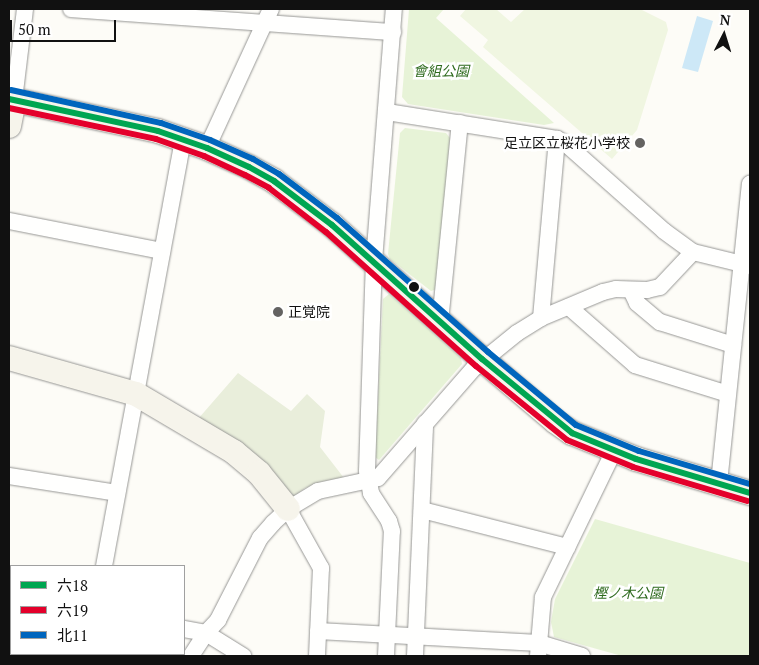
<!DOCTYPE html>
<html>
<head>
<meta charset="utf-8">
<style>
  body { margin:0 }
  #map { position:relative; width:759px; height:665px; overflow:hidden; background:#fdfcf7; font-family:"PT Serif","Noto Sans JP",serif }
  div>[style] { position:absolute }
  .green>* { inset:0; background:#e7f3d7 }
  .cemetery>* { inset:0; background:#e9eedb }
  .pitch>* { inset:0; background:#f0f6e1 }
  .water>* { inset:0; background:#cde8f7 }
  .roads { filter:drop-shadow(0 0 1px #979795) drop-shadow(0 0 1px #979795) }
  .street>* { height:16px; margin:-8px; padding:0 8px; transform-origin:8px; border-radius:8px; background:#fffffe }
  .secondary>* { height:24px; margin:-12px; padding:0 12px; transform-origin:12px; border-radius:12px; background:#f6f4eb }
  .bus-1>* { height:6px; margin:-3px; padding:0 3px; transform-origin:3px; border-radius:3px; background:#00a651 }
  .bus-2>* { height:6px; margin:-3px; padding:0 3px; transform-origin:3px; border-radius:3px; background:#e4002b }
  .bus-3>* { height:6px; margin:-3px; padding:0 3px; transform-origin:3px; border-radius:3px; background:#0065bd }
  .dots>* { width:14px; height:14px; translate:-50% -50%; box-sizing:border-box; border:2px solid #fff; border-radius:50% }
  span { translate:-50% -50%; white-space:nowrap; text-align:center; line-height:1.15; -webkit-text-stroke:5px #fff; paint-order:stroke }
  .park-label { font-size:14px; color:#2f6b1f; font-style:italic }
  .poi-label { font-size:14px; color:#111 }
  .right { translate:-100% -50%; text-align:right }
  .left { translate:0 -50%; text-align:left }
  .frame { position:absolute; inset:0; border:10px solid #111; pointer-events:none }
  .legend { position:absolute; left:10px; top:565px; width:175px; height:90px; box-sizing:border-box; background:#fff; border:1px solid #a0a0a0; margin:0; padding:6px 9px; list-style:none; font-size:15px; color:#111 }
  .legend li { display:flex; align-items:center; gap:10px; height:25px }
  .legend b { width:25px; border:1px solid #a0a0a0 }
  .north { position:absolute; left:699px; top:10px; width:50px; height:50px; -webkit-text-stroke:4px #fff; paint-order:stroke; rotate:5deg; font-size:14px; font-weight:700; line-height:20px; text-align:center; color:#111 }
  .north::after { content:''; display:block; margin:auto; width:18px; height:22px; background:#111; clip-path:polygon(50% 0,100% 100%,50% 72%,0 100%) }
  .scale { position:absolute; left:10px; top:20px; width:106px; height:22px; box-sizing:border-box; border:2px solid #111; border-top:0; padding-left:6px; font-size:15px; line-height:18px; white-space:nowrap; color:#111; -webkit-text-stroke:4px #fff; paint-order:stroke }
</style>
</head>
<body>
<div id="map">
  <div class="green">
    <i style="clip-path:polygon(409px 9px,444px 9px,436px 18px,554px 123px,544px 125px,408px 104px,402px 97px)"></i>
    <i style="clip-path:polygon(405px 128px,446px 133px,450px 138px,437px 289px,431px 291px,390px 259px,388px 254px,400px 133px)"></i>
    <i style="clip-path:polygon(389px 294px,461px 358px,462px 364px,379px 460px,375px 457px,383px 299px)"></i>
    <i style="clip-path:polygon(595px 519px,750px 563px,750px 656px,622px 656px,554px 637px,551px 622px,555px 599px)"></i>
  </div>
  <div class="cemetery">
    <i style="clip-path:polygon(238px 373px,291px 411px,307px 394px,325px 411px,320px 447px,344px 478px,320px 482px,305px 488px,295px 496px,290px 496px,198px 419px)"></i>
  </div>
  <div class="pitch">
    <i style="clip-path:polygon(466px 9px,496px 9px,511px 22px,525px 9px,640px 9px,666px 22px,668px 30px,637px 130px,612px 159px,483px 47px,488px 40px,460px 16px)"></i>
  </div>
  <div class="water">
    <i style="clip-path:polygon(697px 16px,713px 21px,698px 72px,682px 68px)"></i>
  </div>
  <div class="roads">
    <div class="street">
      <i style="left:71px;top:9px;width:323px;rotate:4.1deg"></i>
      <i style="left:14px;top:100px;width:92px;rotate:-83.1deg"></i>
      <i style="left:387px;top:112px;width:172px;rotate:9deg"></i>
      <i style="left:557px;top:139px;width:9px;rotate:27deg"></i>
      <i style="left:565px;top:143px;width:132px;rotate:41.6deg"></i>
      <i style="left:664px;top:231px;width:36px;rotate:36deg"></i>
      <i style="left:693px;top:252px;width:59px;rotate:13.8deg"></i>
      <i style="left:207px;top:148px;width:153px;rotate:-65.3deg"></i>
      <i style="left:9px;top:221px;width:156px;rotate:11.1deg"></i>
      <i style="left:631px;top:290px;width:14px;rotate:65deg"></i>
      <i style="left:637px;top:303px;width:30px;rotate:40deg"></i>
      <i style="left:660px;top:322px;width:77px;rotate:17.5deg"></i>
      <i style="left:569px;top:307px;width:88px;rotate:41.3deg"></i>
      <i style="left:635px;top:365px;width:97px;rotate:17.3deg"></i>
      <i style="left:541px;top:318px;width:180px;rotate:-84.9deg"></i>
      <i style="left:440px;top:322px;width:200px;rotate:-84.3deg"></i>
      <i style="left:9px;top:476px;width:109px;rotate:8.9deg"></i>
      <i style="left:719px;top:483px;width:301px;rotate:-84.1deg"></i>
      <i style="left:288px;top:509px;width:68px;rotate:60.8deg"></i>
      <i style="left:321px;top:568px;width:88px;rotate:92.6deg"></i>
      <i style="left:422px;top:510px;width:150px;rotate:14.3deg"></i>
      <i style="left:104px;top:566px;width:435px;rotate:-79.5deg"></i>
      <i style="left:9px;top:601px;width:2px;rotate:27deg"></i>
      <i style="left:184px;top:629px;width:22px;rotate:10deg"></i>
      <i style="left:206px;top:633px;width:44px;rotate:31.9deg"></i>
      <i style="left:318px;top:631px;width:221px;rotate:3.1deg"></i>
      <i style="left:539px;top:643px;width:45px;rotate:16.8deg"></i>
      <i style="left:191px;top:656px;width:27px;rotate:-57deg"></i>
      <i style="left:206px;top:633px;width:18px;rotate:-47deg"></i>
      <i style="left:218px;top:620px;width:92px;rotate:-62.9deg"></i>
      <i style="left:260px;top:538px;width:20px;rotate:-49deg"></i>
      <i style="left:273px;top:523px;width:21px;rotate:-43deg"></i>
      <i style="left:288px;top:509px;width:35px;rotate:-31deg"></i>
      <i style="left:318px;top:491px;width:61px;rotate:-12.2deg"></i>
      <i style="left:378px;top:478px;width:147px;rotate:-48.9deg"></i>
      <i style="left:475px;top:367px;width:54px;rotate:-39deg"></i>
      <i style="left:517px;top:333px;width:28px;rotate:-32deg"></i>
      <i style="left:541px;top:318px;width:67px;rotate:-22.8deg"></i>
      <i style="left:603px;top:292px;width:13px;rotate:-13deg"></i>
      <i style="left:616px;top:289px;width:31px;rotate:2deg"></i>
      <i style="left:647px;top:290px;width:13px;rotate:-13deg"></i>
      <i style="left:660px;top:287px;width:48px;rotate:-46.7deg"></i>
      <i style="left:386px;top:656px;width:125px;rotate:-87.3deg"></i>
      <i style="left:392px;top:531px;width:10px;rotate:-107deg"></i>
      <i style="left:389px;top:521px;width:33px;rotate:-123deg"></i>
      <i style="left:371px;top:493px;width:22px;rotate:-100deg"></i>
      <i style="left:367px;top:471px;width:210px;rotate:-88.1deg"></i>
      <i style="left:374px;top:261px;width:253px;rotate:-85.5deg"></i>
      <i style="left:415px;top:656px;width:233px;rotate:-87.5deg"></i>
      <i style="left:538px;top:656px;width:59px;rotate:-85.2deg"></i>
      <i style="left:543px;top:597px;width:162px;rotate:-64.1deg"></i>
    </div>
    <div class="secondary">
      <i style="left:9px;top:99px;width:152px;rotate:12.1deg"></i>
      <i style="left:158px;top:131px;width:52px;rotate:19.1deg"></i>
      <i style="left:207px;top:148px;width:46px;rotate:24.3deg"></i>
      <i style="left:249px;top:167px;width:29px;rotate:29deg"></i>
      <i style="left:274px;top:181px;width:73px;rotate:37.2deg"></i>
      <i style="left:332px;top:225px;width:201px;rotate:41.8deg"></i>
      <i style="left:482px;top:359px;width:97px;rotate:40.4deg"></i>
      <i style="left:556px;top:422px;width:19px;rotate:35deg"></i>
      <i style="left:572px;top:433px;width:69px;rotate:22.1deg"></i>
      <i style="left:636px;top:459px;width:119px;rotate:16.6deg"></i>
      <i style="left:9px;top:126px;width:26px;rotate:-79deg"></i>
      <i style="left:9px;top:358px;width:132px;rotate:15.8deg"></i>
      <i style="left:136px;top:394px;width:114px;rotate:30.6deg"></i>
      <i style="left:234px;top:452px;width:33px;rotate:40deg"></i>
      <i style="left:259px;top:473px;width:46px;rotate:51.1deg"></i>
    </div>
  </div>
  <div class="bus-1">
    <i style="left:9px;top:99px;width:152px;rotate:12.1deg"></i>
    <i style="left:158px;top:131px;width:52px;rotate:19.1deg"></i>
    <i style="left:207px;top:148px;width:46px;rotate:24.3deg"></i>
    <i style="left:249px;top:167px;width:29px;rotate:29deg"></i>
    <i style="left:274px;top:181px;width:73px;rotate:37.2deg"></i>
    <i style="left:332px;top:225px;width:201px;rotate:41.8deg"></i>
    <i style="left:482px;top:359px;width:117px;rotate:39.4deg"></i>
    <i style="left:572px;top:433px;width:69px;rotate:22.1deg"></i>
    <i style="left:636px;top:459px;width:119px;rotate:16.6deg"></i>
  </div>
  <div class="bus-2">
    <i style="left:9px;top:108px;width:150px;rotate:11.9deg"></i>
    <i style="left:156px;top:139px;width:51px;rotate:19.5deg"></i>
    <i style="left:204px;top:156px;width:45px;rotate:24.9deg"></i>
    <i style="left:245px;top:175px;width:27px;rotate:28deg"></i>
    <i style="left:269px;top:188px;width:72px;rotate:37.7deg"></i>
    <i style="left:326px;top:232px;width:201px;rotate:41.8deg"></i>
    <i style="left:476px;top:366px;width:117px;rotate:39.1deg"></i>
    <i style="left:567px;top:440px;width:71px;rotate:22.2deg"></i>
    <i style="left:633px;top:467px;width:119px;rotate:16.6deg"></i>
  </div>
  <div class="bus-3">
    <i style="left:11px;top:90px;width:154px;rotate:12.4deg"></i>
    <i style="left:161px;top:123px;width:52px;rotate:19.1deg"></i>
    <i style="left:210px;top:140px;width:47px;rotate:23.8deg"></i>
    <i style="left:253px;top:159px;width:30px;rotate:30deg"></i>
    <i style="left:279px;top:174px;width:73px;rotate:37.2deg"></i>
    <i style="left:337px;top:218px;width:202px;rotate:41.6deg"></i>
    <i style="left:488px;top:352px;width:114px;rotate:39.7deg"></i>
    <i style="left:576px;top:425px;width:68px;rotate:22.4deg"></i>
    <i style="left:639px;top:451px;width:116px;rotate:16.6deg"></i>
  </div>
  <div class="dots">
    <i style="left:640px;top:143px;background:#646362"></i>
    <i style="left:414px;top:287px;background:#111"></i>
    <i style="left:278px;top:312px;background:#646362"></i>
  </div>
  <div class="park-label">
    <span style="left:441px;top:71px">會組公園</span>
    <span style="left:628px;top:593px">樫ノ木公園</span>
  </div>
  <div class="poi-label">
    <span class="right" style="left:630px;top:143px">足立区立桜花小学校</span>
    <span class="left" style="left:288px;top:312px">正覚院</span>
  </div>
  <div class="frame"></div>
  <ul class="legend">
  <li><b style="height:6px;background:#00a651"></b>六18</li>
  <li><b style="height:6px;background:#e4002b"></b>六19</li>
  <li><b style="height:6px;background:#0065bd"></b>北11</li>
  </ul>
  <div class="north">N</div>
  <div class="scale">50 m</div>
</div>
</body>
</html>
